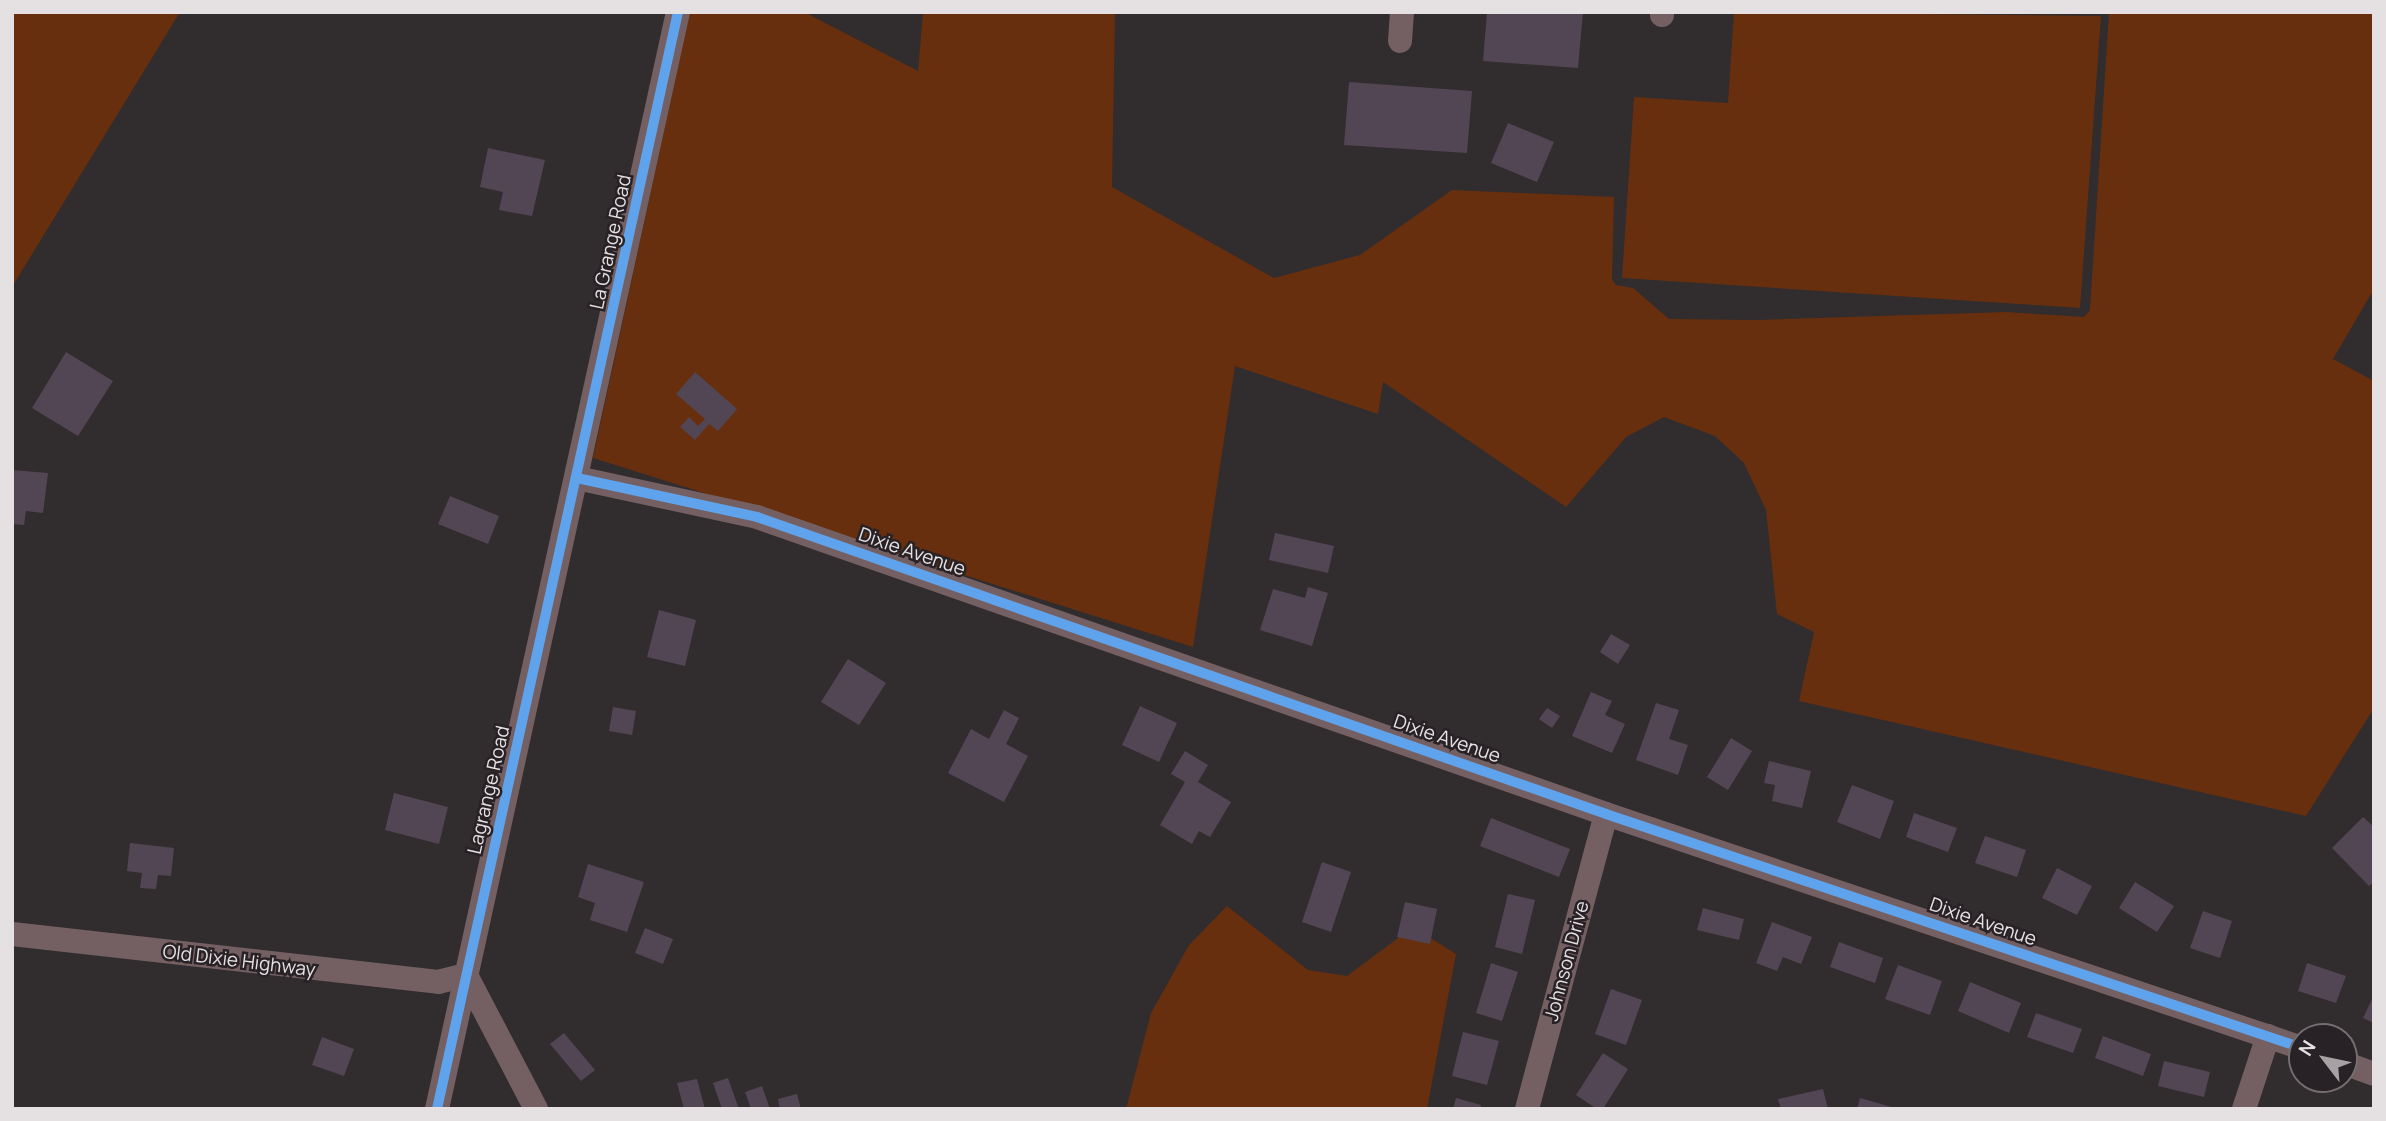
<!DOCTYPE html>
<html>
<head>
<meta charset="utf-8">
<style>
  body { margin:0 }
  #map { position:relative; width:2386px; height:1121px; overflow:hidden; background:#312c2e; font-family:Manrope,sans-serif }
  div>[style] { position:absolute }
  .green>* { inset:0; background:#672f0d }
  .building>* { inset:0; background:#524654 }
  .minor>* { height:24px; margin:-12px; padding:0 12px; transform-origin:12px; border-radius:12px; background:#746062 }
  .cycleway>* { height:10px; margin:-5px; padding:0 5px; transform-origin:5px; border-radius:5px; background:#60a3ed }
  span { translate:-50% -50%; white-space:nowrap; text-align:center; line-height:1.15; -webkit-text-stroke:5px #282125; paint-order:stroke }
  .street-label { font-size:19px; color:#e5e1e3 }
  .frame { position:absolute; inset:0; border:14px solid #e5e1e3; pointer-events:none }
  .north { position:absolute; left:2288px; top:1023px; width:70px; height:70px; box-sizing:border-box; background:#282125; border:2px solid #746e71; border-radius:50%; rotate:302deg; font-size:19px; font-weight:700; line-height:28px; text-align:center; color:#e5e1e3 }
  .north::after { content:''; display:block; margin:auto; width:24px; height:32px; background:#a6a2a4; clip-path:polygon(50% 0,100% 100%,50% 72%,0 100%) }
</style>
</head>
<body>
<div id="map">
  <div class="green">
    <i style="clip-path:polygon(12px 12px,180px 12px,12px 287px)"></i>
    <i style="clip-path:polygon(690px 12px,804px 12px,918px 71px,923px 12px,1115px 12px,1112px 187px,1274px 278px,1360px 255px,1452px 190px,1614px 197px,1612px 279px,1616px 285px,1633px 288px,1669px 319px,1757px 320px,2006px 312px,2084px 317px,2090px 310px,2109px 12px,2374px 12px,2374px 289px,2333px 359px,2374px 381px,2374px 708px,2306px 816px,1799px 701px,1814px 632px,1777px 614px,1766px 510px,1744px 463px,1715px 436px,1664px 417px,1626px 437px,1566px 507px,1383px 382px,1378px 414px,1235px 366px,1193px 647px,593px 458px)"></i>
    <i style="clip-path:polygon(1734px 12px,2101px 16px,2080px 308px,1622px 278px,1634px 97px,1728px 103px)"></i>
    <i style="clip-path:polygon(1227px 906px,1308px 970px,1347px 976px,1413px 927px,1456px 954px,1427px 1109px,1126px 1109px,1151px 1013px,1189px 945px)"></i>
  </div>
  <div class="building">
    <i style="clip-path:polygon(1487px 12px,1583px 12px,1578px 68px,1483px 61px)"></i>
    <i style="clip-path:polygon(1349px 82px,1472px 91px,1467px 153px,1344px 145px)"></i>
    <i style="clip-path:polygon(1508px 123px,1554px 142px,1537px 182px,1491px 163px)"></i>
    <i style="clip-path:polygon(488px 148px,545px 160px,532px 216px,499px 210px,503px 192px,480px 187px)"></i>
    <i style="clip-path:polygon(66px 352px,113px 381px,78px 436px,32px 408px)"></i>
    <i style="clip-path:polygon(695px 372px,737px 409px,718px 431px,709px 424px,695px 440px,680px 427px,689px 417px,698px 426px,705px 419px,676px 394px)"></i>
    <i style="clip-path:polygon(12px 470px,48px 473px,43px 513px,26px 511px,24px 525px,12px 524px)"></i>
    <i style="clip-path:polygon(450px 496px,499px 516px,488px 544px,438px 524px)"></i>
    <i style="clip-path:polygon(1275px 533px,1334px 546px,1328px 573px,1269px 560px)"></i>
    <i style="clip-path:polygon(1308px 587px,1328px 593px,1312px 646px,1260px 630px,1273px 589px,1305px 598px)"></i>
    <i style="clip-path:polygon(659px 610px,696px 620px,685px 666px,647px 657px)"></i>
    <i style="clip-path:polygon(1611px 634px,1630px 645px,1618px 664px,1600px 652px)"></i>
    <i style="clip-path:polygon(848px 659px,886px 683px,859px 725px,821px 702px)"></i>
    <i style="clip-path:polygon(1591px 692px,1612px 701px,1605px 715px,1625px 724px,1612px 753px,1572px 736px)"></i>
    <i style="clip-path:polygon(1656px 703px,1679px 710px,1669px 739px,1688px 745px,1678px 775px,1636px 760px)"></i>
    <i style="clip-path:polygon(1140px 706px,1177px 723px,1159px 762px,1122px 745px)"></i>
    <i style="clip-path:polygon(613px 707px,636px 711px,632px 735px,609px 731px)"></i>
    <i style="clip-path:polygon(1547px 708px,1560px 716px,1552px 728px,1539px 719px)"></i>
    <i style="clip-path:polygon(1004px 710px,1019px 718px,1006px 744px,1028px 756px,1004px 802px,948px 773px,971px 729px,989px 739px)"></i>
    <i style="clip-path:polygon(1731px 738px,1752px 751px,1728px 790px,1707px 777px)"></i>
    <i style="clip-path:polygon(1185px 751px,1208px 765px,1198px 782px,1231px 802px,1210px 837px,1199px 831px,1192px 844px,1160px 825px,1185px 782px,1171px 774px)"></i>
    <i style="clip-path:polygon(1769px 761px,1811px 771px,1802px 808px,1772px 801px,1775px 785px,1764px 783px)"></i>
    <i style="clip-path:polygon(1852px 785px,1894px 801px,1880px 839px,1837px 822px)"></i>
    <i style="clip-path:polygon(394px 793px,448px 807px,439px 844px,385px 830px)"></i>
    <i style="clip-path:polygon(1914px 813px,1957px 828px,1948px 852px,1906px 837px)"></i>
    <i style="clip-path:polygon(2363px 817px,2374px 827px,2374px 882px,2369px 886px,2332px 848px)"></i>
    <i style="clip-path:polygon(1491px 818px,1570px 849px,1559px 877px,1480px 846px)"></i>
    <i style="clip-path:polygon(1985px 836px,2026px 850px,2017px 877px,1975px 863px)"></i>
    <i style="clip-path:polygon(130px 843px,174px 848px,171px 876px,158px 875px,156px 889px,140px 888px,142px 873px,127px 871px)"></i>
    <i style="clip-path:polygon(1322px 862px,1351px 872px,1331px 932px,1302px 922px)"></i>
    <i style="clip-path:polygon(588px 864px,644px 882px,627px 932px,590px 920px,595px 903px,578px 897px)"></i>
    <i style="clip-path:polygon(2057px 868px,2092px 886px,2077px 915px,2042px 898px)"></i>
    <i style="clip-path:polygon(2135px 882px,2174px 906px,2157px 932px,2119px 908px)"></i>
    <i style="clip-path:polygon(1508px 894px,1535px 900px,1522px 954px,1495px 947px)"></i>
    <i style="clip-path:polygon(1405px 902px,1437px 909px,1430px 944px,1397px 937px)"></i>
    <i style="clip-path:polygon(1703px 908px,1744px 919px,1739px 940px,1697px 930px)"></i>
    <i style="clip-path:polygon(2203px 911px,2232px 921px,2220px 958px,2190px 948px)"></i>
    <i style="clip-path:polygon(1772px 922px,1812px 937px,1801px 964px,1783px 957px,1777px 971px,1756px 963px)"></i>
    <i style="clip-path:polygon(645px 928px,673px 939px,663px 964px,635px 953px)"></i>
    <i style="clip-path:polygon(1839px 942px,1883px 958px,1875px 983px,1830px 967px)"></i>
    <i style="clip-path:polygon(1491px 963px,1518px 972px,1502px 1021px,1476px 1013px)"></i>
    <i style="clip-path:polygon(2307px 963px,2346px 976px,2336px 1003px,2298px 991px)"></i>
    <i style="clip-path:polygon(1898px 965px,1942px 981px,1930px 1015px,1885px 999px)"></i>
    <i style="clip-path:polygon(1970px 982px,2021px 1003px,2009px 1033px,1958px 1011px)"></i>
    <i style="clip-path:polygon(1611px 989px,1642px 1000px,1626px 1045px,1595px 1034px)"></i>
    <i style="clip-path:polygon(2374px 995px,2374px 1023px,2363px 1018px)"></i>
    <i style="clip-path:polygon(2036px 1013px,2082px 1029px,2073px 1053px,2027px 1037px)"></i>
    <i style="clip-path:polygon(1463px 1032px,1499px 1041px,1487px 1085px,1452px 1076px)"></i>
    <i style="clip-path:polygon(564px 1033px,595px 1070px,581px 1081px,550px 1044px)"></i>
    <i style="clip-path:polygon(2103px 1036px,2151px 1054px,2143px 1076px,2095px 1058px)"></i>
    <i style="clip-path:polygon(322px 1037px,354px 1049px,344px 1076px,312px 1065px)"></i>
    <i style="clip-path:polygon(1603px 1053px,1628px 1069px,1603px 1109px,1597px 1109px,1576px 1095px)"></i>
    <i style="clip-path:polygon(2164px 1061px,2210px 1072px,2204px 1097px,2158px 1086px)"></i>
    <i style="clip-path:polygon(728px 1078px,739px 1109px,722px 1109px,713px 1083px)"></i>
    <i style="clip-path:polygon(697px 1079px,705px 1109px,684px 1109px,677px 1083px)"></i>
    <i style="clip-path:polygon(762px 1086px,770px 1109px,751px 1109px,745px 1092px)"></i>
    <i style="clip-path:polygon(1823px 1089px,1828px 1109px,1781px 1109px,1778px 1099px)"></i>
    <i style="clip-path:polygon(797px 1094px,801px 1109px,780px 1109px,778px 1099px)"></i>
    <i style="clip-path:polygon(1456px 1098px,1481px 1105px,1480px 1109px,1453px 1109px)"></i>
    <i style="clip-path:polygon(1860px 1098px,1895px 1108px,1895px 1109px,1857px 1109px)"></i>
  </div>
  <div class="minor">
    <i style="left:1662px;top:15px;width:3px;rotate:-90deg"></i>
    <i style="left:1400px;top:41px;width:29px;rotate:-86deg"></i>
    <i style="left:577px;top:478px;width:184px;rotate:12.2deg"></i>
    <i style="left:757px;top:517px;width:899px;rotate:19.28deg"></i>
    <i style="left:1606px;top:814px;width:734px;rotate:18.58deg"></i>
    <i style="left:12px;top:934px;width:429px;rotate:6.4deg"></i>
    <i style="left:438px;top:982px;width:29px;rotate:-14deg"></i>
    <i style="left:466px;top:975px;width:151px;rotate:62.4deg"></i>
    <i style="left:2344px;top:1063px;width:32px;rotate:20deg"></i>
    <i style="left:437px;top:1109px;width:1123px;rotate:-77.61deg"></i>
    <i style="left:1527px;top:1109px;width:305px;rotate:-75deg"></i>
    <i style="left:2244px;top:1109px;width:77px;rotate:-71.8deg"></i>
  </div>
  <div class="cycleway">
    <i style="left:577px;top:478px;width:184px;rotate:12.2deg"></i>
    <i style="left:757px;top:517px;width:899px;rotate:19.28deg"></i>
    <i style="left:1606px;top:814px;width:734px;rotate:18.58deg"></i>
    <i style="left:437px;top:1109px;width:1123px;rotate:-77.61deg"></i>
  </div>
  <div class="street-label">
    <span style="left:611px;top:242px;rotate:-78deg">La Grange Road</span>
    <span style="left:912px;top:552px;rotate:19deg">Dixie Avenue</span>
    <span style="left:1447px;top:739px;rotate:19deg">Dixie Avenue</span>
    <span style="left:489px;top:790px;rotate:-77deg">Lagrange Road</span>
    <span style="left:1983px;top:922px;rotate:19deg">Dixie Avenue</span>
    <span style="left:239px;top:961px;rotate:7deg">Old Dixie Highway</span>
    <span style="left:1567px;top:961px;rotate:-75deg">Johnson Drive</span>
  </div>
  <div class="frame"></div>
  <div class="north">N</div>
</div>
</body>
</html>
